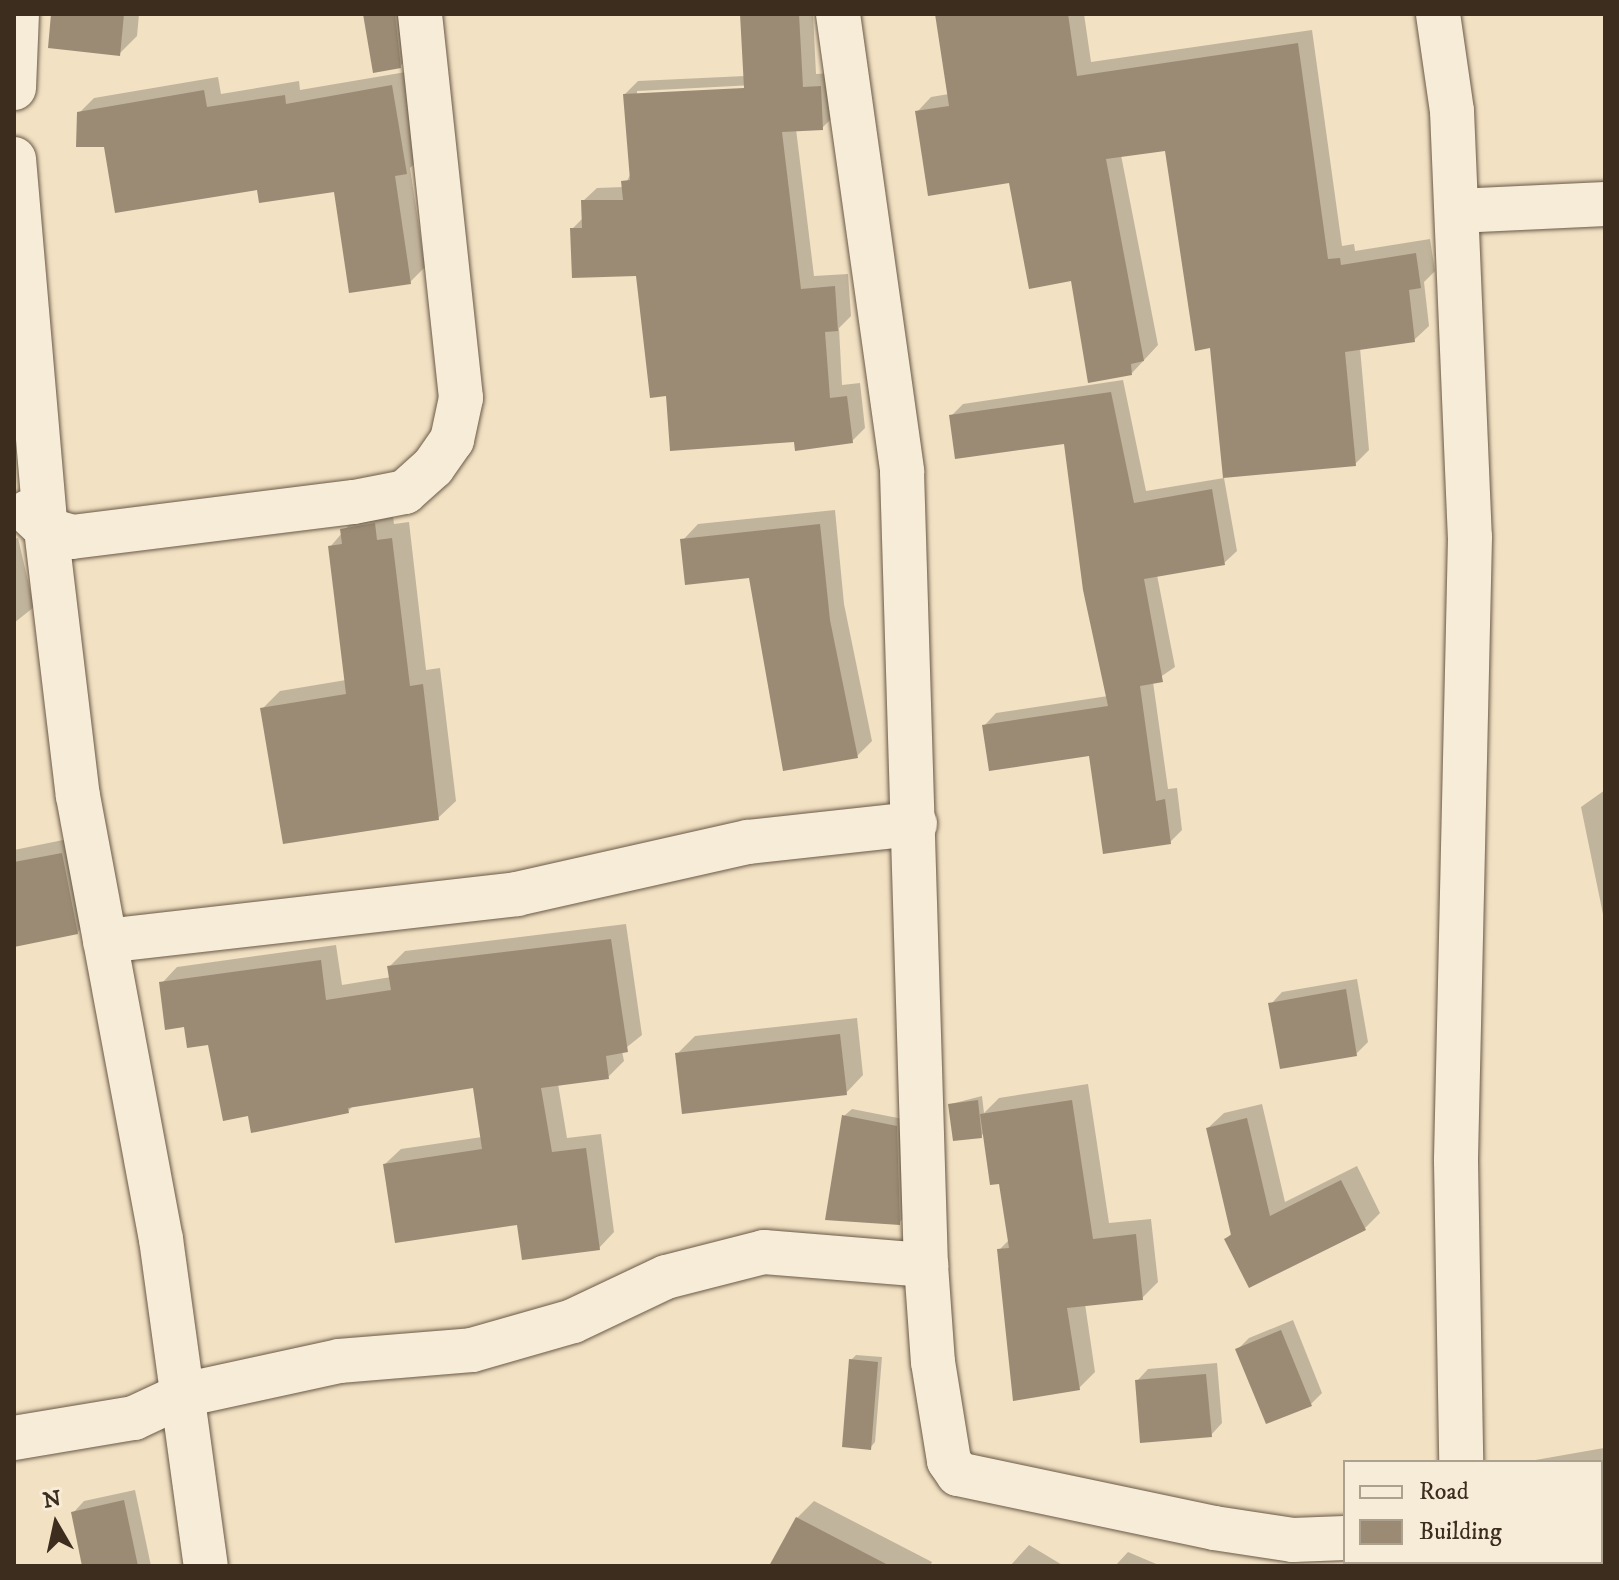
<!DOCTYPE html>
<html>
<head>
<meta charset="utf-8">
<style>
  body { margin:0 }
  #map { position:relative; width:1619px; height:1580px; overflow:hidden; background:#f2e1c3; font-family:"IM FELL DW Pica",serif }
  div>[style] { position:absolute }
  .shadow>* { inset:0; background:#0003 }
  .building>* { inset:0; background:#9b8b74 }
  .roads { filter:drop-shadow(0 0 2px #6a5a47) drop-shadow(0 0 2px #6a5a47) }
  .minor>* { height:44px; margin:-22px; padding:0 22px; transform-origin:22px; border-radius:22px; background:#f7ecd8 }
  span { translate:-50% -50%; white-space:nowrap; text-align:center; line-height:1.15; -webkit-text-stroke:6px #f7ecd8; paint-order:stroke }
  .frame { position:absolute; inset:0; border:16px solid #3c2d1e; pointer-events:none }
  .legend { position:absolute; left:1343px; top:1460px; width:260px; height:104px; box-sizing:border-box; background:#f7ecd8; border:2px solid #aca08e; margin:0; padding:10px 14px; list-style:none; font-size:24px; color:#3c2d1e }
  .legend li { display:flex; align-items:center; gap:16px; height:40px }
  .legend b { width:40px; border:2px solid #aca08e }
  .north { position:absolute; left:16px; top:1484px; width:80px; height:80px; -webkit-text-stroke:6px #f7ecd8; paint-order:stroke; rotate:351deg; font-size:22px; font-weight:700; line-height:32px; text-align:center; color:#3c2d1e }
  .north::after { content:''; display:block; margin:auto; width:28px; height:36px; background:#3c2d1e; clip-path:polygon(50% 0,100% 100%,50% 72%,0 100%) }
</style>
</head>
<body>
<div id="map">
  <div class="shadow">
    <i style="clip-path:polygon(53px 14px,139px 14px,137px 36px,120px 53px)"></i>
    <i style="clip-path:polygon(365px 14px,407px 14px,411px 55px,400px 66px)"></i>
    <i style="clip-path:polygon(evenodd,742px 14px,813px 14px,816px 74px,833px 73px,835px 115px,822px 128px,796px 129px,814px 276px,848px 274px,851px 316px,839px 328px,842px 385px,860px 383px,865px 428px,852px 441px,796px 440px,668px 394px,638px 274px,572px 229px,584px 217px,583px 201px,597px 188px,624px 187px,631px 173px,625px 94px,638px 81px,745px 76px,742px 14px,754px 85px,754px 89px,637px 95px,637px 91px,754px 85px)"></i>
    <i style="clip-path:polygon(937px 14px,1084px 14px,1091px 62px,1312px 30px,1342px 246px,1354px 244px,1355px 251px,1430px 239px,1435px 271px,1424px 282px,1429px 326px,1414px 340px,1360px 348px,1369px 450px,1355px 464px,1212px 346px,1167px 148px,1121px 155px,1158px 345px,1132px 373px,1010px 181px,917px 112px,931px 97px,949px 94px)"></i>
    <i style="clip-path:polygon(406px 72px,421px 157px,410px 168px,425px 267px,410px 282px,336px 190px,258px 188px,106px 145px,79px 113px,94px 98px,218px 77px,221px 94px,299px 81px,300px 90px)"></i>
    <i style="clip-path:polygon(1123px 380px,1146px 491px,1224px 478px,1237px 551px,1224px 563px,1157px 575px,1175px 667px,1153px 682px,1168px 789px,1177px 788px,1182px 830px,1170px 842px,1090px 754px,984px 726px,996px 713px,1108px 696px,1066px 442px,951px 416px,963px 404px)"></i>
    <i style="clip-path:polygon(392px 507px,394px 524px,409px 522px,426px 670px,440px 668px,456px 801px,438px 818px,262px 709px,280px 691px,346px 680px,330px 547px,360px 512px)"></i>
    <i style="clip-path:polygon(835px 510px,844px 604px,872px 741px,857px 756px,751px 576px,683px 540px,698px 524px)"></i>
    <i style="clip-path:polygon(18px 538px,34px 607px,14px 623px,14px 539px)"></i>
    <i style="clip-path:polygon(1605px 790px,1605px 919px,1604px 919px,1581px 807px)"></i>
    <i style="clip-path:polygon(78px 837px,93px 916px,77px 933px,14px 945px,14px 850px)"></i>
    <i style="clip-path:polygon(626px 924px,642px 1035px,622px 1051px,624px 1061px,608px 1077px,558px 1084px,567px 1138px,601px 1134px,614px 1232px,599px 1248px,519px 1222px,385px 1164px,401px 1149px,482px 1137px,474px 1086px,354px 1105px,348px 1111px,249px 1113px,210px 1043px,186px 1024px,162px 983px,177px 967px,336px 945px,342px 985px,391px 977px,389px 967px,405px 951px)"></i>
    <i style="clip-path:polygon(1357px 979px,1368px 1042px,1356px 1054px,1271px 1004px,1282px 992px)"></i>
    <i style="clip-path:polygon(857px 1018px,863px 1075px,846px 1093px,677px 1054px,695px 1036px)"></i>
    <i style="clip-path:polygon(1088px 1084px,1109px 1223px,1151px 1219px,1158px 1282px,1142px 1298px,1085px 1304px,1095px 1372px,1079px 1388px,999px 1250px,1010px 1239px,1001px 1181px,985px 1132px,981px 1136px,951px 1104px,982px 1096px,984px 1113px,999px 1098px)"></i>
    <i style="clip-path:polygon(1262px 1104px,1285px 1202px,1357px 1166px,1380px 1213px,1365px 1228px,1226px 1239px,1232px 1233px,1208px 1128px,1224px 1113px)"></i>
    <i style="clip-path:polygon(852px 1109px,903px 1119px,906px 1215px,899px 1223px,844px 1116px)"></i>
    <i style="clip-path:polygon(1293px 1320px,1322px 1393px,1311px 1404px,1238px 1349px,1249px 1338px)"></i>
    <i style="clip-path:polygon(856px 1355px,882px 1357px,875px 1442px,870px 1448px,851px 1360px)"></i>
    <i style="clip-path:polygon(1217px 1363px,1222px 1423px,1211px 1435px,1137px 1381px,1148px 1369px)"></i>
    <i style="clip-path:polygon(1604px 1448px,1601px 1493px,1601px 1462px,1524px 1462px)"></i>
    <i style="clip-path:polygon(135px 1490px,151px 1566px,85px 1566px,73px 1513px,84px 1501px)"></i>
    <i style="clip-path:polygon(814px 1501px,932px 1562px,930px 1566px,773px 1566px,797px 1518px)"></i>
    <i style="clip-path:polygon(1605px 1542px,1605px 1566px,1535px 1566px,1601px 1562px)"></i>
    <i style="clip-path:polygon(1029px 1545px,1064px 1566px,1010px 1566px)"></i>
    <i style="clip-path:polygon(1128px 1552px,1161px 1566px,1115px 1566px)"></i>
  </div>
  <div class="building">
    <i style="clip-path:polygon(51px 14px,124px 14px,120px 56px,48px 48px)"></i>
    <i style="clip-path:polygon(363px 14px,395px 14px,401px 68px,373px 73px)"></i>
    <i style="clip-path:polygon(740px 14px,799px 14px,803px 87px,821px 86px,823px 130px,782px 132px,801px 289px,835px 286px,838px 331px,825px 332px,830px 398px,847px 396px,853px 443px,795px 451px,794px 442px,670px 451px,666px 396px,650px 398px,636px 276px,572px 278px,570px 228px,582px 228px,581px 200px,623px 200px,621px 181px,630px 180px,623px 94px,744px 88px)"></i>
    <i style="clip-path:polygon(935px 14px,1068px 14px,1077px 76px,1298px 43px,1328px 259px,1340px 258px,1341px 265px,1416px 253px,1421px 288px,1409px 290px,1415px 342px,1345px 352px,1356px 466px,1223px 478px,1210px 348px,1195px 351px,1165px 151px,1106px 159px,1144px 361px,1131px 364px,1132px 375px,1088px 383px,1071px 281px,1029px 289px,1009px 183px,928px 196px,915px 111px,949px 106px)"></i>
    <i style="clip-path:polygon(392px 85px,407px 174px,395px 176px,411px 284px,349px 293px,334px 192px,259px 203px,257px 190px,115px 213px,104px 147px,76px 147px,77px 112px,204px 90px,207px 107px,285px 95px,286px 104px)"></i>
    <i style="clip-path:polygon(1111px 392px,1134px 503px,1212px 489px,1225px 565px,1144px 579px,1163px 682px,1140px 686px,1156px 801px,1165px 799px,1171px 844px,1103px 854px,1089px 756px,989px 771px,982px 725px,1108px 706px,1083px 590px,1064px 444px,955px 459px,949px 415px)"></i>
    <i style="clip-path:polygon(375px 523px,377px 540px,392px 538px,410px 686px,423px 684px,439px 820px,283px 844px,260px 708px,346px 694px,328px 546px,342px 544px,340px 529px)"></i>
    <i style="clip-path:polygon(820px 524px,830px 620px,858px 758px,783px 771px,749px 578px,685px 585px,680px 539px)"></i>
    <i style="clip-path:polygon(62px 853px,78px 934px,14px 947px,14px 862px)"></i>
    <i style="clip-path:polygon(611px 939px,628px 1052px,606px 1056px,609px 1079px,541px 1088px,552px 1152px,586px 1148px,600px 1250px,522px 1260px,517px 1225px,395px 1243px,383px 1164px,482px 1149px,473px 1088px,348px 1108px,349px 1113px,251px 1133px,248px 1116px,223px 1121px,208px 1045px,187px 1048px,184px 1027px,165px 1030px,159px 982px,321px 960px,326px 1000px,391px 990px,387px 966px)"></i>
    <i style="clip-path:polygon(1346px 989px,1357px 1056px,1280px 1069px,1268px 1003px)"></i>
    <i style="clip-path:polygon(840px 1034px,847px 1095px,682px 1114px,675px 1053px)"></i>
    <i style="clip-path:polygon(978px 1100px,982px 1138px,953px 1141px,948px 1104px)"></i>
    <i style="clip-path:polygon(1072px 1100px,1093px 1239px,1136px 1234px,1143px 1300px,1067px 1308px,1080px 1390px,1013px 1401px,997px 1249px,1009px 1248px,999px 1184px,990px 1185px,980px 1114px)"></i>
    <i style="clip-path:polygon(842px 1115px,897px 1126px,900px 1225px,825px 1220px)"></i>
    <i style="clip-path:polygon(1247px 1118px,1270px 1216px,1341px 1180px,1366px 1230px,1249px 1288px,1224px 1239px,1231px 1235px,1206px 1128px)"></i>
    <i style="clip-path:polygon(1281px 1330px,1312px 1406px,1266px 1424px,1235px 1349px)"></i>
    <i style="clip-path:polygon(849px 1359px,878px 1362px,871px 1450px,842px 1447px)"></i>
    <i style="clip-path:polygon(1206px 1374px,1212px 1437px,1140px 1443px,1135px 1380px)"></i>
    <i style="clip-path:polygon(124px 1500px,138px 1566px,82px 1566px,71px 1512px)"></i>
    <i style="clip-path:polygon(796px 1517px,890px 1566px,769px 1566px)"></i>
  </div>
  <div class="roads">
    <div class="minor">
      <i style="left:838px;top:14px;width:462px;rotate:82deg"></i>
      <i style="left:902px;top:472px;width:793px;rotate:88.27deg"></i>
      <i style="left:926px;top:1265px;width:97px;rotate:85.9deg"></i>
      <i style="left:933px;top:1362px;width:100px;rotate:80.8deg"></i>
      <i style="left:949px;top:1461px;width:16px;rotate:55deg"></i>
      <i style="left:958px;top:1474px;width:262px;rotate:11.9deg"></i>
      <i style="left:1214px;top:1528px;width:80px;rotate:8.6deg"></i>
      <i style="left:1293px;top:1540px;width:52px;rotate:-2.2deg"></i>
      <i style="left:1438px;top:14px;width:98px;rotate:81.8deg"></i>
      <i style="left:1452px;top:111px;width:426px;rotate:87.6deg"></i>
      <i style="left:1470px;top:537px;width:624px;rotate:91.29deg"></i>
      <i style="left:1456px;top:1161px;width:301px;rotate:89deg"></i>
      <i style="left:14px;top:88px;width:74px;rotate:-87.7deg"></i>
      <i style="left:14px;top:159px;width:371px;rotate:85.1deg"></i>
      <i style="left:46px;top:529px;width:269px;rotate:83.2deg"></i>
      <i style="left:78px;top:796px;width:451px;rotate:79.4deg"></i>
      <i style="left:161px;top:1239px;width:330px;rotate:82.2deg"></i>
      <i style="left:1457px;top:211px;width:148px;rotate:-2.7deg"></i>
      <i style="left:28px;top:512px;width:25px;rotate:43deg"></i>
      <i style="left:46px;top:529px;width:27px;rotate:17deg"></i>
      <i style="left:72px;top:537px;width:284px;rotate:-7.1deg"></i>
      <i style="left:354px;top:502px;width:52px;rotate:-11.1deg"></i>
      <i style="left:405px;top:492px;width:38px;rotate:-42deg"></i>
      <i style="left:433px;top:467px;width:33px;rotate:-55deg"></i>
      <i style="left:452px;top:440px;width:43px;rotate:-77.9deg"></i>
      <i style="left:461px;top:398px;width:386px;rotate:-96.1deg"></i>
      <i style="left:105px;top:941px;width:415px;rotate:-6.5deg"></i>
      <i style="left:517px;top:894px;width:237px;rotate:-12.7deg"></i>
      <i style="left:748px;top:842px;width:168px;rotate:-6.2deg"></i>
      <i style="left:14px;top:1438px;width:122px;rotate:-9.5deg"></i>
      <i style="left:134px;top:1418px;width:54px;rotate:-25.1deg"></i>
      <i style="left:183px;top:1395px;width:160px;rotate:-12.3deg"></i>
      <i style="left:339px;top:1361px;width:133px;rotate:-4.7deg"></i>
      <i style="left:472px;top:1350px;width:105px;rotate:-16deg"></i>
      <i style="left:573px;top:1321px;width:103px;rotate:-25.3deg"></i>
      <i style="left:666px;top:1277px;width:101px;rotate:-14.3deg"></i>
      <i style="left:764px;top:1252px;width:163px;rotate:4.6deg"></i>
      <i style="left:1463px;top:1562px;width:4px;rotate:90deg"></i>
    </div>
  </div>
  <div class="frame"></div>
  <ul class="legend">
  <li><b style="height:10px;background:#f7ecd8"></b>Road</li>
  <li><b style="height:22px;background:#9b8b74"></b>Building</li>
  </ul>
  <div class="north">N</div>
</div>
</body>
</html>
